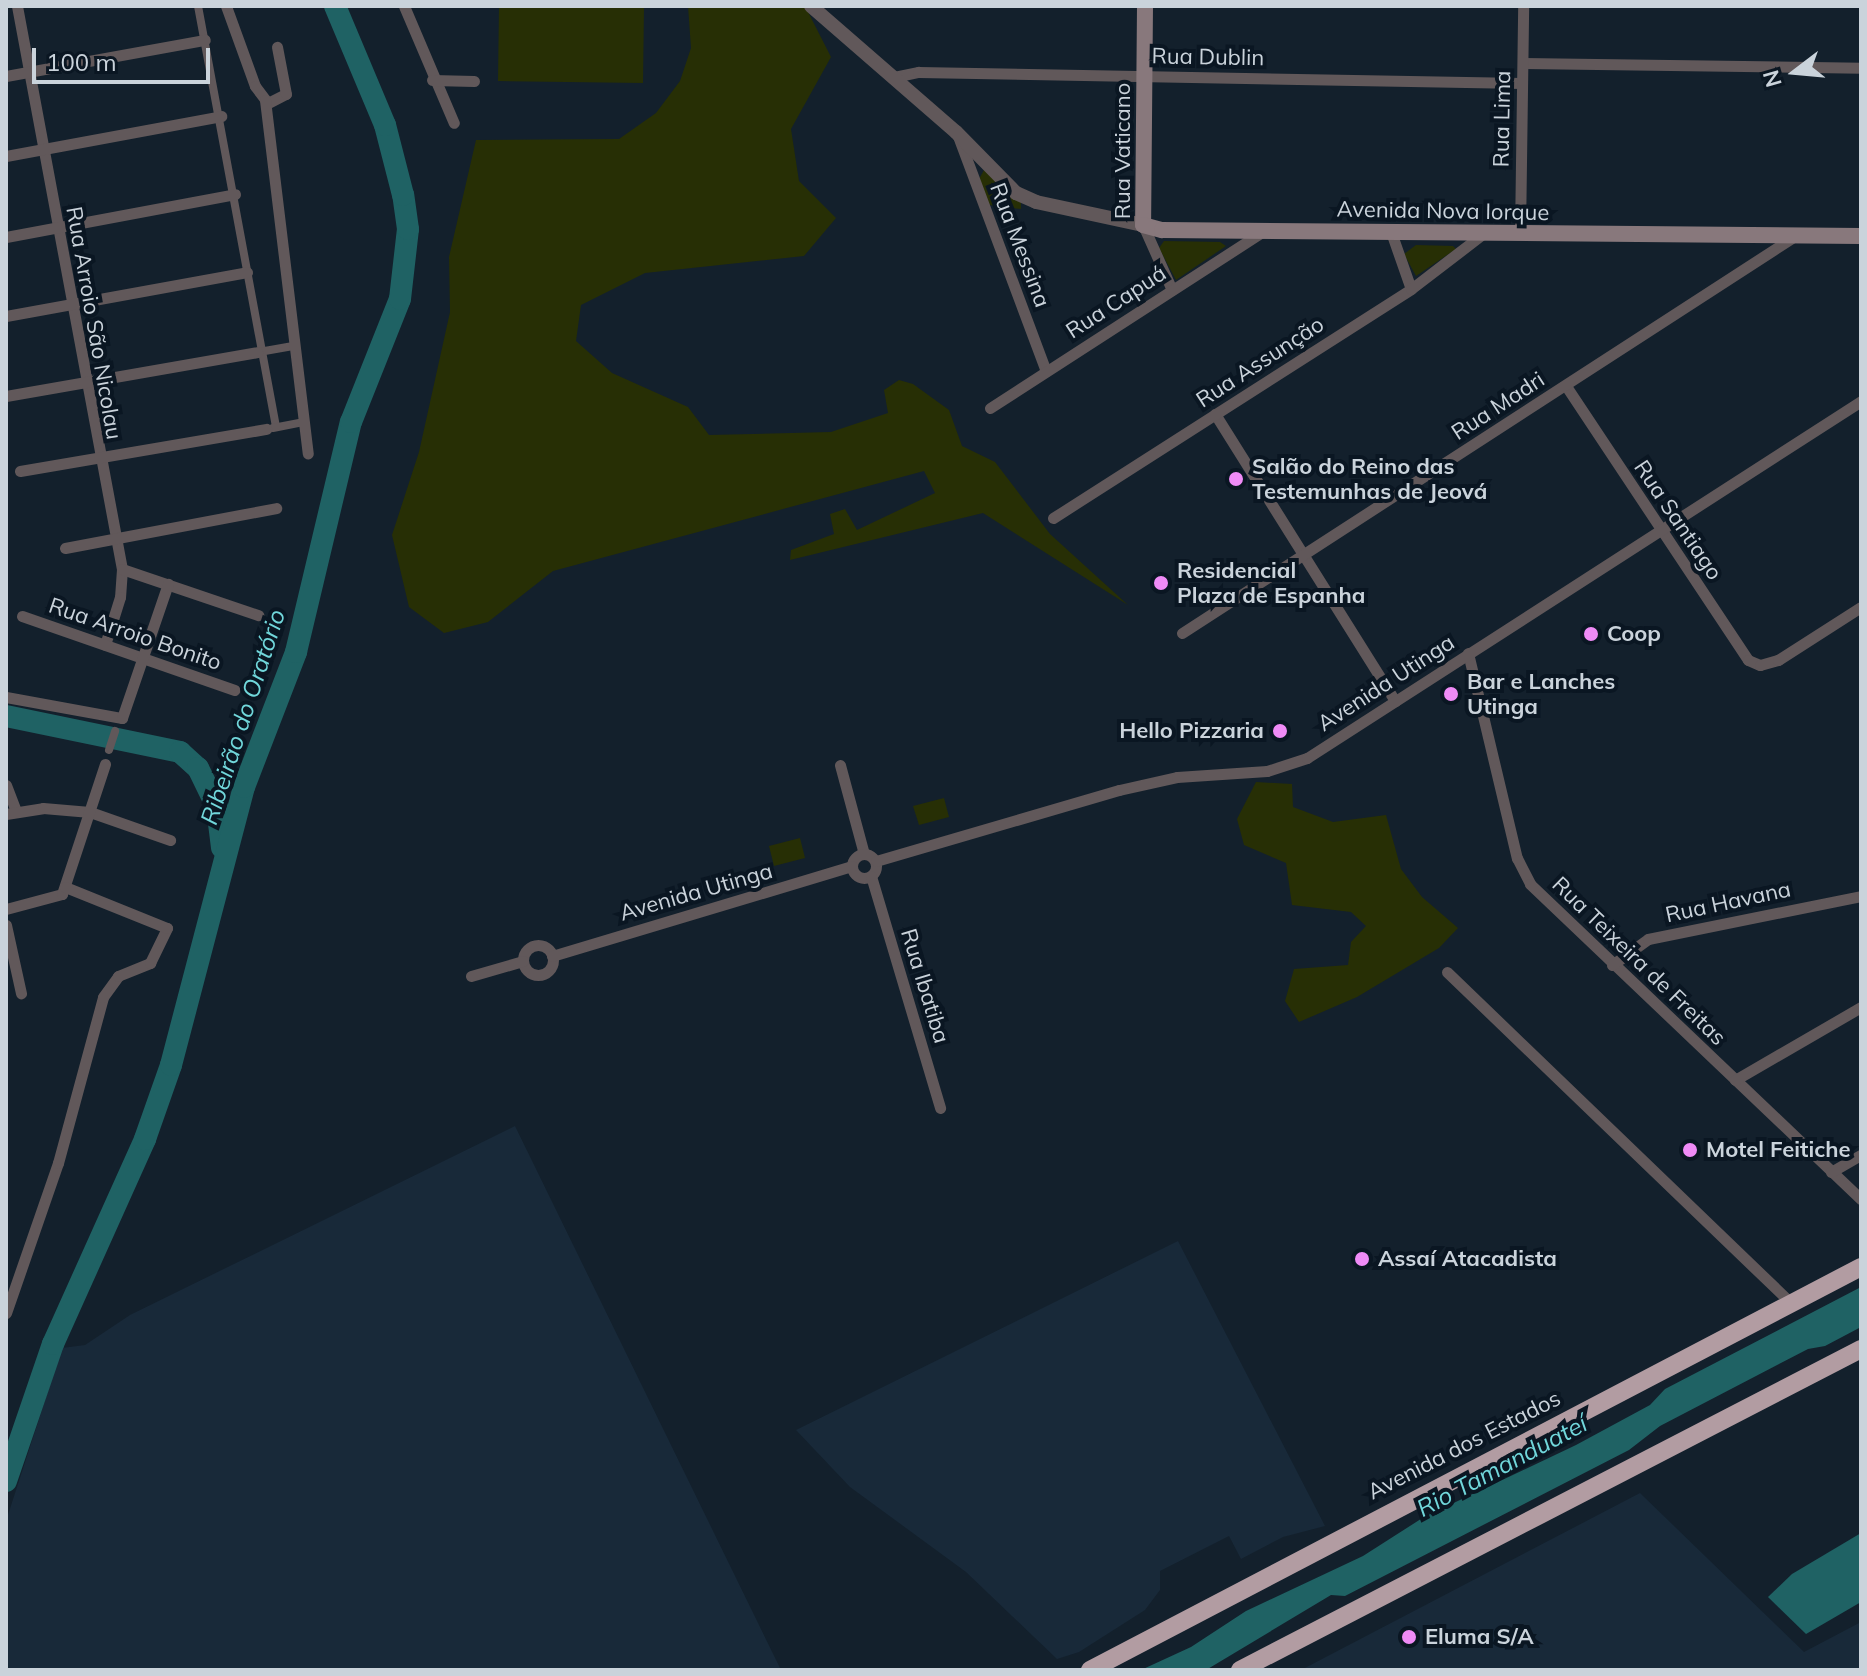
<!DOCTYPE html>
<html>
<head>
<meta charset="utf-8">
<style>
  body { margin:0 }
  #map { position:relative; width:1867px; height:1676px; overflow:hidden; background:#13202c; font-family:Mulish,sans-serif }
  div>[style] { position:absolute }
  .built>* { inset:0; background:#182939 }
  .green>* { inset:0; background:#272f05 }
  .water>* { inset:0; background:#1f6264 }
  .river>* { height:22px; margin:-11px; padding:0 11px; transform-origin:11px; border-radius:11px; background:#1f6264 }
  .pedestrian>* { height:8px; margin:-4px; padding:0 4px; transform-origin:4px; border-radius:4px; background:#61585a }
  .minor>* { height:11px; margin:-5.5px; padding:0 5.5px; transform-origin:5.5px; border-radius:5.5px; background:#61585a }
  .minor>.ring { margin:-5.5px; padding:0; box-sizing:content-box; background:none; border:11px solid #61585a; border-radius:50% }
  .tertiary>* { height:14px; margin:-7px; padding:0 7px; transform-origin:7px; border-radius:7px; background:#61585a }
  .secondary>* { height:16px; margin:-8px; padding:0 8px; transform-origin:8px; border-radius:8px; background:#88787c }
  .trunk>* { height:18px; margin:-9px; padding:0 9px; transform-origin:9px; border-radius:9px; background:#b29ca2 }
  .dots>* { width:22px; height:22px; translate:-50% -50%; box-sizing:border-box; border:4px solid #0a1622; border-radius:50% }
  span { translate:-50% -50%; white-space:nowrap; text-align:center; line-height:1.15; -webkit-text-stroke:8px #0a1622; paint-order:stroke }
  .street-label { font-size:22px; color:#cad3db }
  .poi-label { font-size:22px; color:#cad3db; font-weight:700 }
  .left { translate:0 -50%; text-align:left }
  .right { translate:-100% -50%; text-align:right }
  .water-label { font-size:24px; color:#71d7db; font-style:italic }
  .frame { position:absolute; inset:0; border:8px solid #cad3db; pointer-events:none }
  .north { position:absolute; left:1755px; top:32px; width:80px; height:80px; -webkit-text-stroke:6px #0a1622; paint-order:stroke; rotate:254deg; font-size:22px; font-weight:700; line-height:32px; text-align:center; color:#cad3db }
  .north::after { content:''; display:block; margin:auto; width:28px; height:36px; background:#cad3db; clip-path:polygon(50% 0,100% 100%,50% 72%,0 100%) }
  .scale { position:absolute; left:32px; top:48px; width:178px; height:36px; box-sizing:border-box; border:4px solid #cad3db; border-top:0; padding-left:10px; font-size:24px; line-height:28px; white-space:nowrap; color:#cad3db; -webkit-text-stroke:6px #0a1622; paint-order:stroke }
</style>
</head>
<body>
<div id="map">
  <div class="built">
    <i style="clip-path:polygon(515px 1126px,781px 1670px,6px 1670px,6px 1521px,62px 1348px,85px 1345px,130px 1315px)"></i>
    <i style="clip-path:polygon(1178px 1241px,1325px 1526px,1283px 1537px,1241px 1559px,1229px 1536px,1160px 1571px,1160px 1590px,1145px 1610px,1079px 1652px,1057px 1659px,966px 1572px,850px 1487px,796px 1430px)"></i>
    <i style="clip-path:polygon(1640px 1493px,1804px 1652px,1861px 1622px,1861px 1670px,1301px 1670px)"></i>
  </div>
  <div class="green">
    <i style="clip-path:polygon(499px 6px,644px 6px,643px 83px,498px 81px)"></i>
    <i style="clip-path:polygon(688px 6px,805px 6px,831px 57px,791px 129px,799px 181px,836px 218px,804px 256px,645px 273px,581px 305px,576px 341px,612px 373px,688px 407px,709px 435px,831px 432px,888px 413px,884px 390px,899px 380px,913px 384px,949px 410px,962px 446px,995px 462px,1050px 534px,1128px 605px,983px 513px,790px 560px,791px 550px,834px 534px,830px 514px,845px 509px,857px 530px,935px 493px,924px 471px,553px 571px,488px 622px,444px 633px,409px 607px,392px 535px,419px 452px,450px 312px,449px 257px,476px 140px,619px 139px,656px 113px,680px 81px,691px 48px)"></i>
    <i style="clip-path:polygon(984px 170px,1021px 201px,1021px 209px,989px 205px,979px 179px)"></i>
    <i style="clip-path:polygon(1164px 241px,1220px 242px,1226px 246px,1176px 280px,1159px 248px)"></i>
    <i style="clip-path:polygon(1416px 245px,1453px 246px,1456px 249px,1416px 276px,1404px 254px)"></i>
    <i style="clip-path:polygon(1256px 782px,1292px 784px,1293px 807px,1333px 822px,1386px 815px,1401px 869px,1422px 897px,1458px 928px,1439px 948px,1357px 997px,1299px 1022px,1285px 1001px,1294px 969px,1348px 965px,1351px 942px,1366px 926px,1351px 912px,1292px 905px,1286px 863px,1244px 845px,1237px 819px)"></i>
    <i style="clip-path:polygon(944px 798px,949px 817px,919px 825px,913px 806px)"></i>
    <i style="clip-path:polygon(800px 838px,805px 858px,774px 866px,769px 846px)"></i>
  </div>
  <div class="water">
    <i style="clip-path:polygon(1861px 1287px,1861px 1327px,1825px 1346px,1808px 1349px,1660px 1426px,1629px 1450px,1345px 1596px,1331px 1595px,1206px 1670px,1141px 1670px,1191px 1647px,1246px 1611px,1363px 1556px,1424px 1517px,1576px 1445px,1650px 1405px,1665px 1389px)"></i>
    <i style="clip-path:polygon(1861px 1533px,1861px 1602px,1806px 1634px,1768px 1597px,1792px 1574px)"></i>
  </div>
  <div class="river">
    <i style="left:6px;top:716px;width:178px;rotate:11.7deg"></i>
    <i style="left:180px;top:752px;width:24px;rotate:42deg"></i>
    <i style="left:198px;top:768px;width:43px;rotate:64deg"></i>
    <i style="left:217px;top:807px;width:41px;rotate:83deg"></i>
    <i style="left:6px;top:1481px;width:145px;rotate:-71.1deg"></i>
    <i style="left:53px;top:1344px;width:225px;rotate:-65.8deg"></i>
    <i style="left:145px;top:1139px;width:78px;rotate:-70.6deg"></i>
    <i style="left:171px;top:1065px;width:287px;rotate:-75.3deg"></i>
    <i style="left:244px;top:787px;width:145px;rotate:-68.9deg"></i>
    <i style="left:296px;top:652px;width:236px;rotate:-76.6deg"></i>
    <i style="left:351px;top:422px;width:132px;rotate:-68.3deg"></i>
    <i style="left:400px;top:299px;width:70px;rotate:-83.5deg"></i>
    <i style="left:408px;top:229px;width:34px;rotate:-98deg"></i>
    <i style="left:403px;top:195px;width:72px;rotate:-104.4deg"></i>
    <i style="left:385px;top:125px;width:129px;rotate:-112.8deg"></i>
  </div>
  <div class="pedestrian">
    <i style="left:198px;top:6px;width:428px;rotate:79.5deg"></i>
    <i style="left:259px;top:352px;width:36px;rotate:-10deg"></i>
    <i style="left:273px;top:428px;width:32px;rotate:-11deg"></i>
    <i style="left:109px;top:750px;width:20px;rotate:-72deg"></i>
  </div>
  <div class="minor">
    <i style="left:17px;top:6px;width:573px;rotate:79.44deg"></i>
    <i style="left:122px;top:569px;width:28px;rotate:94deg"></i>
    <i style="left:120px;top:597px;width:50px;rotate:107.4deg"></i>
    <i style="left:226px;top:6px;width:85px;rotate:70.1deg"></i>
    <i style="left:255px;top:86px;width:21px;rotate:53deg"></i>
    <i style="left:268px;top:103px;width:20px;rotate:-27deg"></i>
    <i style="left:286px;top:94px;width:48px;rotate:-100.8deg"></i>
    <i style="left:404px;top:6px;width:127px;rotate:66.9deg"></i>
    <i style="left:1523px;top:63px;width:338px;rotate:0.8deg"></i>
    <i style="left:6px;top:76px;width:202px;rotate:-10.3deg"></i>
    <i style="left:894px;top:77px;width:25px;rotate:-12deg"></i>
    <i style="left:918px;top:72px;width:604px;rotate:1.04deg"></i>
    <i style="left:432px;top:80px;width:42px;rotate:1.4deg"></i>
    <i style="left:265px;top:100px;width:356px;rotate:83.1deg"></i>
    <i style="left:958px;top:136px;width:251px;rotate:69.5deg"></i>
    <i style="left:6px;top:156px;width:219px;rotate:-10.5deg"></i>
    <i style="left:1143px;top:225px;width:71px;rotate:66deg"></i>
    <i style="left:1391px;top:232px;width:60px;rotate:70.7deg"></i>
    <i style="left:1520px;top:234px;width:228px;rotate:-89.2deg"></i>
    <i style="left:6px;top:237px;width:233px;rotate:-10.6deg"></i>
    <i style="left:6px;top:316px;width:245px;rotate:-10.3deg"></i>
    <i style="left:1566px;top:386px;width:329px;rotate:56.4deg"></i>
    <i style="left:1748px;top:660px;width:13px;rotate:23deg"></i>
    <i style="left:1760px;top:665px;width:19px;rotate:-16deg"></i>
    <i style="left:1778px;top:660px;width:98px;rotate:-32.6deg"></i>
    <i style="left:6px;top:396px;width:255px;rotate:-9.9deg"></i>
    <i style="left:990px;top:408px;width:326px;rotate:-32.9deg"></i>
    <i style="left:1215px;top:414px;width:339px;rotate:57.9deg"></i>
    <i style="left:20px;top:471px;width:250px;rotate:-9.7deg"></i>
    <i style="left:1053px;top:518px;width:425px;rotate:-32.6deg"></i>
    <i style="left:1411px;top:289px;width:92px;rotate:-37.5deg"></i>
    <i style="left:65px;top:548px;width:215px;rotate:-10.7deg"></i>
    <i style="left:122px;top:569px;width:144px;rotate:18.7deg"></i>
    <i style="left:22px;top:616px;width:225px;rotate:19.2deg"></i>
    <i style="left:1182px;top:633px;width:730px;rotate:-32.93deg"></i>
    <i style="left:1468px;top:653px;width:211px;rotate:76.6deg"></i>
    <i style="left:1517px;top:858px;width:29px;rotate:63deg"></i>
    <i style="left:1530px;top:884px;width:457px;rotate:43.6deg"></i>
    <i style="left:6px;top:697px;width:118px;rotate:10.3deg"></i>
    <i style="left:122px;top:718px;width:142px;rotate:-71.1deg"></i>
    <i style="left:840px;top:765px;width:92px;rotate:74.9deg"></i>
    <i style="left:6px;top:785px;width:28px;rotate:69deg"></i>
    <i style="left:6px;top:814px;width:37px;rotate:-9deg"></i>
    <i style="left:43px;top:808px;width:47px;rotate:4.9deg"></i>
    <i style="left:90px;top:812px;width:85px;rotate:19.3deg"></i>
    <i class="ring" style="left:852px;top:854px;width:13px;height:13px"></i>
    <i style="left:876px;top:861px;width:253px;rotate:-16.3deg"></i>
    <i style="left:1119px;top:790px;width:59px;rotate:-12.6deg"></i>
    <i style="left:1177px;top:777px;width:90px;rotate:-3.8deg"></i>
    <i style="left:1267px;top:771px;width:42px;rotate:-18deg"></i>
    <i style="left:1307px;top:758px;width:659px;rotate:-32.8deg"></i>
    <i style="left:871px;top:876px;width:242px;rotate:73.4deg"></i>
    <i style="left:6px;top:909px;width:58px;rotate:-15deg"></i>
    <i style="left:62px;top:894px;width:137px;rotate:-71.7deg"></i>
    <i style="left:6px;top:925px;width:70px;rotate:77.6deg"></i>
    <i class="ring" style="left:523px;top:945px;width:19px;height:19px"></i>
    <i style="left:552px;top:956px;width:313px;rotate:-16.7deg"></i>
    <i style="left:1612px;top:965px;width:44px;rotate:-35.8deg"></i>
    <i style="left:1648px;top:939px;width:217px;rotate:-11.4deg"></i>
    <i style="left:1447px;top:972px;width:479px;rotate:43.9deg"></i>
    <i style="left:471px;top:976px;width:54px;rotate:-16.1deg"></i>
    <i style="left:1735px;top:1080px;width:146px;rotate:-30.1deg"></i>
    <i style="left:1831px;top:1172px;width:34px;rotate:-30deg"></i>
    <i style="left:6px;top:1313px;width:159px;rotate:-70.9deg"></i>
    <i style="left:58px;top:1163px;width:172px;rotate:-74.8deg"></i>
    <i style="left:103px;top:997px;width:26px;rotate:-54deg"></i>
    <i style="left:118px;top:976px;width:35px;rotate:-22deg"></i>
    <i style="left:150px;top:963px;width:39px;rotate:-64deg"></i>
    <i style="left:167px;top:928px;width:110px;rotate:-158.1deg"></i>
  </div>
  <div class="tertiary">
    <i style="left:811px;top:6px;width:192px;rotate:41deg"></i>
    <i style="left:956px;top:132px;width:86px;rotate:45.5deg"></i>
    <i style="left:1016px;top:193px;width:22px;rotate:24deg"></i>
    <i style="left:1036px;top:202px;width:109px;rotate:12.1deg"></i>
  </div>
  <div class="secondary">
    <i style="left:1145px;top:6px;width:219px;rotate:90.5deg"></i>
    <i style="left:1143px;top:225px;width:20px;rotate:15deg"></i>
    <i style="left:1162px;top:230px;width:699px;rotate:0.49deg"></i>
  </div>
  <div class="trunk">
    <i style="left:1090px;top:1670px;width:870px;rotate:-27.6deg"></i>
    <i style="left:1240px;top:1670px;width:699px;rotate:-27.33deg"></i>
  </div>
  <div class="dots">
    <i style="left:1236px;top:479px;background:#ef8bf6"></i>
    <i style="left:1161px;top:583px;background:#ef8bf6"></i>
    <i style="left:1591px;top:634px;background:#ef8bf6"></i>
    <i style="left:1451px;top:694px;background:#ef8bf6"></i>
    <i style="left:1280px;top:731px;background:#ef8bf6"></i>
    <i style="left:1690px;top:1150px;background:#ef8bf6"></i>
    <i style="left:1362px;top:1259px;background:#ef8bf6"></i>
    <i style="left:1409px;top:1637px;background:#ef8bf6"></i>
  </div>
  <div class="street-label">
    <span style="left:1208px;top:57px;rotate:1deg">Rua Dublin</span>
    <span style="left:1502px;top:119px;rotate:-89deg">Rua Lima</span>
    <span style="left:1123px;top:151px;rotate:-90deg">Rua Vaticano</span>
    <span style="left:1443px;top:211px;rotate:1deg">Avenida Nova Iorque</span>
    <span style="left:1020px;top:245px;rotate:69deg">Rua Messina</span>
    <span style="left:1116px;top:302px;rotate:-33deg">Rua Capuá</span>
    <span style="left:94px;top:323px;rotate:80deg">Rua Arroio São Nicolau</span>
    <span style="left:1260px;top:362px;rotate:-33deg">Rua Assunção</span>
    <span style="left:1498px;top:406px;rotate:-33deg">Rua Madri</span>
    <span style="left:1678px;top:520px;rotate:56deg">Rua Santiago</span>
    <span style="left:135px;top:634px;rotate:19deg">Rua Arroio Bonito</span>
    <span style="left:1386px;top:683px;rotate:-33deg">Avenida Utinga</span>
    <span style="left:696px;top:892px;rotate:-16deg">Avenida Utinga</span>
    <span style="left:1728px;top:902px;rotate:-12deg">Rua Havana</span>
    <span style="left:1639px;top:961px;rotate:44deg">Rua Teixeira de Freitas</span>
    <span style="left:925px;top:986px;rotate:73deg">Rua Ibatiba</span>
    <span style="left:1464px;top:1445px;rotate:-27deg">Avenida dos Estados</span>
  </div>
  <div class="poi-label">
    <span class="left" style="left:1252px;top:479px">Salão do Reino das<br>Testemunhas de Jeová</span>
    <span class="left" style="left:1177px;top:583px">Residencial<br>Plaza de Espanha</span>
    <span class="left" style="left:1607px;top:634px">Coop</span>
    <span class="left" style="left:1467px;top:694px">Bar e Lanches<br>Utinga</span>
    <span class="right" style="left:1264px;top:731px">Hello Pizzaria</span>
    <span class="left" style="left:1706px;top:1150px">Motel Feitiche</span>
    <span class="left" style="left:1378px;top:1259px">Assaí Atacadista</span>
    <span class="left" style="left:1425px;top:1637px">Eluma S/A</span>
  </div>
  <div class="water-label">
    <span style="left:243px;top:717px;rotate:-72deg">Ribeirão do Oratório</span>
    <span style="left:1502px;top:1466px;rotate:-28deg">Rio Tamanduateí</span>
  </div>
  <div class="frame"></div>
  <div class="north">N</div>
  <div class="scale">100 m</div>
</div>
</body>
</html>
